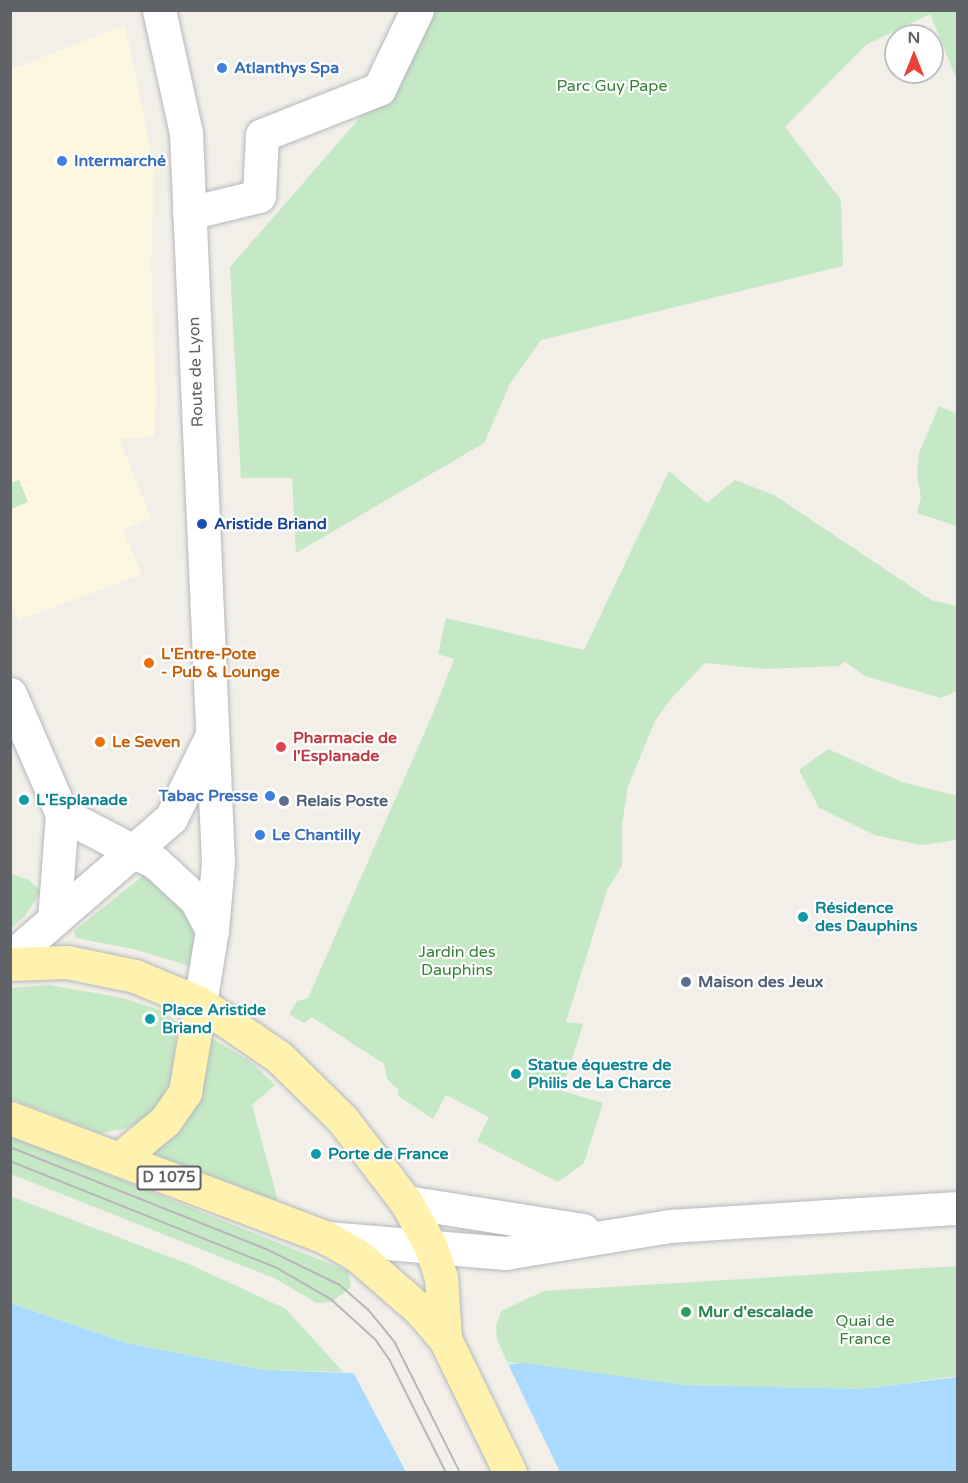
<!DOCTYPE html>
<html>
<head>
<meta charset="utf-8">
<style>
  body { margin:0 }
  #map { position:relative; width:968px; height:1483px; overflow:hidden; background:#f1efe8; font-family:"Varela Round",sans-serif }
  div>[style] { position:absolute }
  .commercial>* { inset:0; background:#fef7e0 }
  .green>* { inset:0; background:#c5e8c5 }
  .water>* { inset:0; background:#aadaff }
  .pier>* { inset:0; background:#f1efe8 }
  .roads { filter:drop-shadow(0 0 2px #b5b8bc) drop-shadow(0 0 2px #b5b8bc) }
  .minor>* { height:33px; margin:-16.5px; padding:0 16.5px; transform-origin:16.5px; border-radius:16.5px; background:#fff }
  .tertiary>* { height:33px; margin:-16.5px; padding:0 16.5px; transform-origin:16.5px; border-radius:16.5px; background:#fff }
  .secondary>* { height:33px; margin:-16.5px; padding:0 16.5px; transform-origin:16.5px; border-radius:16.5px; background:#fff }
  .primary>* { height:33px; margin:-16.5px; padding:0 16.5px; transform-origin:16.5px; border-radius:16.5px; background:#fff2af }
  .tram>* { height:1.5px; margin:-0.75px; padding:0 0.75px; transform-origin:0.75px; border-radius:0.75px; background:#b6b7b8 }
  .dots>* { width:16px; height:16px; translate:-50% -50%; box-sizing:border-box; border:3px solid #fff; border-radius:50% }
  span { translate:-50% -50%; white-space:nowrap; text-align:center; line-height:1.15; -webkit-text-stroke:4.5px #fff; paint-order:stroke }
  .shield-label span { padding:2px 4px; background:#fff; border:2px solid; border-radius:4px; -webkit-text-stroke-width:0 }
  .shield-label { font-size:15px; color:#5f6368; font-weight:700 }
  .shop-label { font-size:16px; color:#366cbe; font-weight:700 }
  .left { translate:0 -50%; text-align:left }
  .right { translate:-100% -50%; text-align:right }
  .park-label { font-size:16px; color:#348238 }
  .street-label { font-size:16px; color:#5f6368 }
  .transit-label { font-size:16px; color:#164399; font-weight:700 }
  .food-label { font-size:16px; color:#c56008; font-weight:700 }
  .health-label { font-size:16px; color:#be3a42; font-weight:700 }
  .culture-label { font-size:16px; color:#0d838f; font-weight:700 }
  .service-label { font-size:16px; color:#4e5e75; font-weight:700 }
  .leisure-label { font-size:16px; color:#27864d; font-weight:700 }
  .frame { position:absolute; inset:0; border:12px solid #5f6368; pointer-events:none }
  .north { position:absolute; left:884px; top:24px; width:60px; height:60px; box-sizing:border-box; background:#fff; border:2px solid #bfc1c3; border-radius:50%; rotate:0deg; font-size:16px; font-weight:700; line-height:24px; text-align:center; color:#5f6368 }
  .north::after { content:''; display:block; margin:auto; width:21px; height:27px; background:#ea4335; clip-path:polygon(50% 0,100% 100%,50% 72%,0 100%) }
</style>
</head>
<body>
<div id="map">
  <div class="commercial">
    <i style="clip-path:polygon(125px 25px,154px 168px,151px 266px,156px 399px,154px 436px,119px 439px,151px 518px,123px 530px,142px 574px,19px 620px,10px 599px,10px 70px)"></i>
  </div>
  <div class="green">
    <i style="clip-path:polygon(431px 11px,957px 11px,957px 80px,930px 14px,866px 45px,785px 127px,841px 200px,843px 266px,541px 340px,510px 384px,484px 443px,296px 553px,292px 478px,241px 478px,230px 267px,397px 75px)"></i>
    <i style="clip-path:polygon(939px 406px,957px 414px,957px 526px,917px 513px,921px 497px,917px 475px,919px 453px)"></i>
    <i style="clip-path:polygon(669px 471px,707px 503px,735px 480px,774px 495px,931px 600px,957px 606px,957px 691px,941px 698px,865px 676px,844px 661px,840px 666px,763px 669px,705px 663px,669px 701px,655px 721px,628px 786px,622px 824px,622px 866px,607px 890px,566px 1022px,583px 1024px,562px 1091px,603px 1103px,584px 1163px,558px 1182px,477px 1141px,489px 1117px,446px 1095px,433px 1119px,397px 1095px,399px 1090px,387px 1079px,384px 1064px,312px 1017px,304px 1023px,289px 1014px,297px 1001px,308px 998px,434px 711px,454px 659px,438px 654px,446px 618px,584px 650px)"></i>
    <i style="clip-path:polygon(19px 480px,28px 502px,11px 509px,11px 483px)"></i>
    <i style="clip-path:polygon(828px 749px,902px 782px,957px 796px,957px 840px,921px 845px,875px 835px,819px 808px,799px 770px)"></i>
    <i style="clip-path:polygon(11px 874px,29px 880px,41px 892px,24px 917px,11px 928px)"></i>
    <i style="clip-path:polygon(145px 874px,175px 892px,196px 931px,190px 966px,133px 949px,76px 938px,74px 931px)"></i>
    <i style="clip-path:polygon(50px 985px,123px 998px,162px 1011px,177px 1022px,173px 1075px,153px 1115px,128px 1128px,100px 1133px,11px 1099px,10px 988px)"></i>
    <i style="clip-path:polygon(209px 1037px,250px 1061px,275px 1085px,252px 1105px,278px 1201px,154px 1154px,195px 1107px)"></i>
    <i style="clip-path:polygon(10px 1135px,348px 1271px,351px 1287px,332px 1302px,317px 1303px,274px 1278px,11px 1174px)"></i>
    <i style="clip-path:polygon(10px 1196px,191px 1265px,286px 1309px,343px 1372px,263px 1370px,127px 1343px,11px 1303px)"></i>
    <i style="clip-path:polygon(957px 1266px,957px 1376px,861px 1389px,683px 1385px,507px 1362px,497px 1339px,496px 1326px,501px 1311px,544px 1291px)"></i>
  </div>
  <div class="water">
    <i style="clip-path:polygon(10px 1303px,127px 1343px,263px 1370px,405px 1375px,524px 1363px,683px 1385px,861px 1389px,957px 1377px,957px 1472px,11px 1472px)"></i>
  </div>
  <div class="pier">
    <i style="clip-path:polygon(507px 1362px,560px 1472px,406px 1472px,352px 1370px,405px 1372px)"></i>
  </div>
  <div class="roads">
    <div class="minor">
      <i style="left:189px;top:213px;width:72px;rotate:-13.7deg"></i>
      <i style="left:259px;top:196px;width:61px;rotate:-87.2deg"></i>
      <i style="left:262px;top:135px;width:126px;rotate:-21.5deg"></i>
      <i style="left:379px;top:89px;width:88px;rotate:-64.3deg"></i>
      <i style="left:10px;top:694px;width:131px;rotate:66.6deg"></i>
      <i style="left:62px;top:814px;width:106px;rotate:94.3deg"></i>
      <i style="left:62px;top:814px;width:106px;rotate:27.5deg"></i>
      <i style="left:156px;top:863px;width:54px;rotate:42.8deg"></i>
      <i style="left:196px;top:900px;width:34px;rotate:62deg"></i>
    </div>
    <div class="tertiary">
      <i style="left:159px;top:10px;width:126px;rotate:77.6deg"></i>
      <i style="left:186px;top:133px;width:730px;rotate:87.49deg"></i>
      <i style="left:218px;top:862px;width:68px;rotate:95deg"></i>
      <i style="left:212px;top:930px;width:74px;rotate:99.3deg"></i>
      <i style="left:10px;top:958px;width:213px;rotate:-41deg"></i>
      <i style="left:171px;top:818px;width:90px;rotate:-63.7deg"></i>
    </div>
    <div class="secondary">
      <i style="left:406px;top:1202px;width:179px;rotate:9deg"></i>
      <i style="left:327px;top:1238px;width:179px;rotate:4.8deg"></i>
      <i style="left:505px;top:1253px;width:167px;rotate:-9.3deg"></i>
      <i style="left:670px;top:1226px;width:289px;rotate:-3.6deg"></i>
    </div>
    <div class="primary">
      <i style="left:10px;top:964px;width:57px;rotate:-2deg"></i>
      <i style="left:67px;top:962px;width:69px;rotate:11.6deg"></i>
      <i style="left:135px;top:976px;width:70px;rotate:22.6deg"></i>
      <i style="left:200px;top:1003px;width:96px;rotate:34.4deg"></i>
      <i style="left:279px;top:1057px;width:90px;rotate:44.5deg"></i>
      <i style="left:343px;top:1120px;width:103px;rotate:52.5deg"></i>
      <i style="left:406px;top:1202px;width:51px;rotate:60.9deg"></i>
      <i style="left:431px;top:1247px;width:32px;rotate:72deg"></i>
      <i style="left:441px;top:1277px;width:62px;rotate:86.3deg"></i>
      <i style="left:10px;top:1118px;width:339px;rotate:20.7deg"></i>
      <i style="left:327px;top:1238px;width:34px;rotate:30deg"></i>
      <i style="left:357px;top:1255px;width:82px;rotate:41.1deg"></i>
      <i style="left:419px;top:1309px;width:40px;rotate:49deg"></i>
      <i style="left:445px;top:1339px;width:148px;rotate:64deg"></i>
      <i style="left:119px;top:1159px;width:60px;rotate:-39.6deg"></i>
      <i style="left:165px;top:1121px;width:35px;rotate:-55deg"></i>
      <i style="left:185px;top:1092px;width:90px;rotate:-80.4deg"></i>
    </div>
  </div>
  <div class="tram">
    <i style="left:10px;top:1147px;width:276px;rotate:21.7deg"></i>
    <i style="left:266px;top:1249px;width:82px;rotate:25.9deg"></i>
    <i style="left:340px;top:1285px;width:37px;rotate:41deg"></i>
    <i style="left:368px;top:1309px;width:43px;rotate:50.7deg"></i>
    <i style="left:395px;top:1342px;width:145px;rotate:63.4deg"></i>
    <i style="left:10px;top:1161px;width:288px;rotate:21.8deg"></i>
    <i style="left:277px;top:1268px;width:62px;rotate:29.9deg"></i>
    <i style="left:331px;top:1299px;width:61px;rotate:42.3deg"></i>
    <i style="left:376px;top:1340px;width:24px;rotate:55deg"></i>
    <i style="left:390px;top:1360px;width:125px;rotate:63.4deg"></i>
  </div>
  <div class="dots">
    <i style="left:222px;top:68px;background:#3f7fe0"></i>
    <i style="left:62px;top:161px;background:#3f7fe0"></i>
    <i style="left:202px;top:524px;background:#1a4fb4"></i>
    <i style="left:149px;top:663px;background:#e8710a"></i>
    <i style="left:100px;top:742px;background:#e8710a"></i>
    <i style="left:281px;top:747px;background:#e0444e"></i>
    <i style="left:270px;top:796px;background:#3f7fe0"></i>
    <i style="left:24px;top:800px;background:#0f9aa8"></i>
    <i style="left:284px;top:801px;background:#5c6f8a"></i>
    <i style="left:260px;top:835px;background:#3f7fe0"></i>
    <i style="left:803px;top:917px;background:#0f9aa8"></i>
    <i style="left:686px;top:982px;background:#5c6f8a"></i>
    <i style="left:150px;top:1019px;background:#0f9aa8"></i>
    <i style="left:516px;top:1074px;background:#0f9aa8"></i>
    <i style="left:316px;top:1154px;background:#0f9aa8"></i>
    <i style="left:686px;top:1312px;background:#2e9e5b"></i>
  </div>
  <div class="shield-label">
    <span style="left:169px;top:1178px">D 1075</span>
  </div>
  <div class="shop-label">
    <span class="left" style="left:234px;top:68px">Atlanthys Spa</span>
    <span class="left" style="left:74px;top:161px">Intermarché</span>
    <span class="right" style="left:258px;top:796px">Tabac Presse</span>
    <span class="left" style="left:272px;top:835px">Le Chantilly</span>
  </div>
  <div class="park-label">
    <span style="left:612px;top:86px">Parc Guy Pape</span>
    <span style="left:457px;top:961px">Jardin des<br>Dauphins</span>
    <span style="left:865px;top:1330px">Quai de<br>France</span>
  </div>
  <div class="street-label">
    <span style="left:196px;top:372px;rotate:-92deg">Route de Lyon</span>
  </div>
  <div class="transit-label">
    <span class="left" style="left:214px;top:524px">Aristide Briand</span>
  </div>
  <div class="food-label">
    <span class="left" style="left:161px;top:663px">L'Entre-Pote<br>- Pub &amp; Lounge</span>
    <span class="left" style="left:112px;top:742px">Le Seven</span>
  </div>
  <div class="health-label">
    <span class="left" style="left:293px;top:747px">Pharmacie de<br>l'Esplanade</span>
  </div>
  <div class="culture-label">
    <span class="left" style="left:36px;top:800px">L'Esplanade</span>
    <span class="left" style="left:815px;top:917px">Résidence<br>des Dauphins</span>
    <span class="left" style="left:162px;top:1019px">Place Aristide<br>Briand</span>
    <span class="left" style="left:528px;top:1074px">Statue équestre de<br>Philis de La Charce</span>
    <span class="left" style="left:328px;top:1154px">Porte de France</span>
  </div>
  <div class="service-label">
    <span class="left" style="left:296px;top:801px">Relais Poste</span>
    <span class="left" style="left:698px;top:982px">Maison des Jeux</span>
  </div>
  <div class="leisure-label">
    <span class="left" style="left:698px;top:1312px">Mur d'escalade</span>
  </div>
  <div class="frame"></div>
  <div class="north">N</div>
</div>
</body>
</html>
